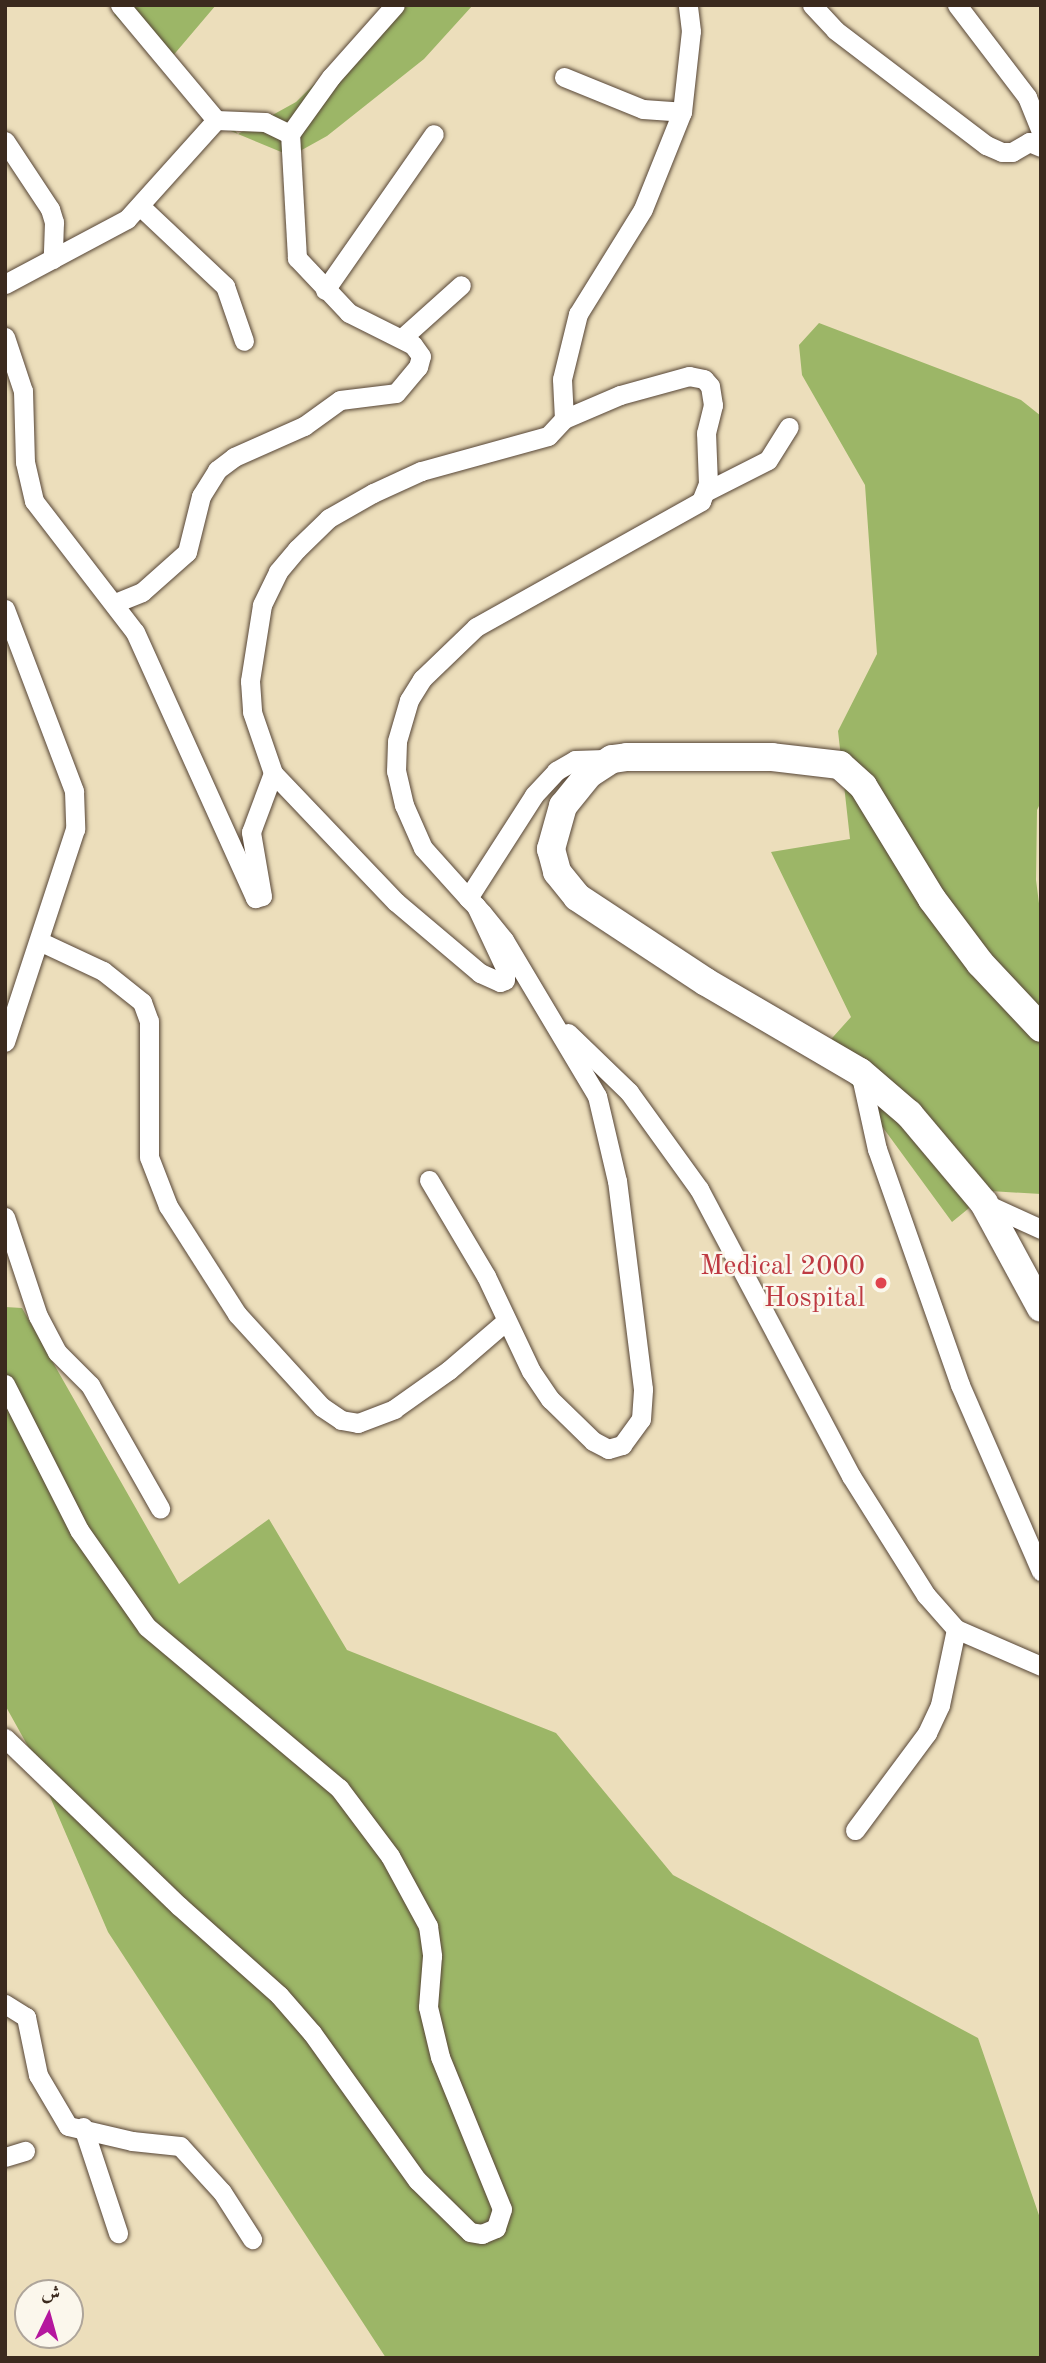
<!DOCTYPE html>
<html>
<head>
<meta charset="utf-8">
<style>
  body { margin:0 }
  #map { position:relative; width:1046px; height:2363px; overflow:hidden; background:#ecdebb; font-family:"Old Standard TT",Amiri,serif }
  div>[style] { position:absolute }
  .forest>* { inset:0; background:#9cb667 }
  .roads { filter:drop-shadow(0 0 2px #564536) drop-shadow(0 0 2px #564536) }
  .street>* { height:19px; margin:-9.5px; padding:0 9.5px; transform-origin:9.5px; border-radius:9.5px; background:#fff }
  .secondary>* { height:28px; margin:-14px; padding:0 14px; transform-origin:14px; border-radius:14px; background:#fff }
  .dots>* { width:19px; height:19px; translate:-50% -50%; box-sizing:border-box; border:4px solid #fbf7ec; border-radius:50% }
  span { translate:-50% -50%; white-space:nowrap; text-align:center; line-height:1.15; -webkit-text-stroke:5px #fbf7ec; paint-order:stroke }
  .health-label { font-size:28px; color:#be3a42 }
  .right { translate:-100% -50%; text-align:right }
  .frame { position:absolute; inset:0; border:7px solid #3b2a1e; pointer-events:none }
  .north { position:absolute; left:14px; top:2279px; width:70px; height:70px; box-sizing:border-box; background:#fbf7ec; border:2px solid #aea59a; border-radius:50%; rotate:5deg; font-size:19px; font-weight:700; line-height:28px; text-align:center; color:#3b2a1e }
  .north::after { content:''; display:block; margin:auto; width:24px; height:32px; background:#b5179e; clip-path:polygon(50% 0,100% 100%,50% 72%,0 100%) }
</style>
</head>
<body>
<div id="map">
  <div class="forest">
    <i style="clip-path:polygon(126px 5px,216px 5px,171px 58px,238px 134px,296px 102px,395px 5px,473px 5px,424px 59px,327px 136px,291px 156px,226px 129px,168px 65px,114px 15px)"></i>
    <i style="clip-path:polygon(819px 323px,1021px 400px,1041px 416px,1041px 802px,1037px 810px,1036px 880px,1041px 919px,1041px 1194px,990px 1191px,952px 1222px,824px 1047px,851px 1017px,771px 852px,850px 839px,838px 731px,877px 654px,865px 485px,802px 375px,799px 345px)"></i>
    <i style="clip-path:polygon(5px 1307px,22px 1308px,179px 1584px,269px 1519px,347px 1650px,556px 1733px,673px 1875px,978px 2038px,1041px 2221px,1041px 2358px,386px 2358px,108px 1932px,30px 1750px,5px 1705px)"></i>
  </div>
  <div class="roads">
    <div class="street">
      <i style="left:120px;top:5px;width:150px;rotate:50.1deg"></i>
      <i style="left:216px;top:120px;width:49px;rotate:2.3deg"></i>
      <i style="left:265px;top:122px;width:28px;rotate:26deg"></i>
      <i style="left:290px;top:134px;width:70px;rotate:-54.3deg"></i>
      <i style="left:331px;top:77px;width:96px;rotate:-48.4deg"></i>
      <i style="left:812px;top:5px;width:34px;rotate:47deg"></i>
      <i style="left:835px;top:30px;width:190px;rotate:37.3deg"></i>
      <i style="left:986px;top:145px;width:17px;rotate:24deg"></i>
      <i style="left:1002px;top:152px;width:10px"></i>
      <i style="left:1012px;top:152px;width:20px;rotate:-30deg"></i>
      <i style="left:1029px;top:142px;width:13px;rotate:23deg"></i>
      <i style="left:957px;top:5px;width:116px;rotate:52.7deg"></i>
      <i style="left:1027px;top:97px;width:38px;rotate:68deg"></i>
      <i style="left:564px;top:77px;width:85px;rotate:22.1deg"></i>
      <i style="left:643px;top:109px;width:39px;rotate:4deg"></i>
      <i style="left:5px;top:141px;width:82px;rotate:56.5deg"></i>
      <i style="left:50px;top:209px;width:14px;rotate:73deg"></i>
      <i style="left:54px;top:222px;width:37px;rotate:92deg"></i>
      <i style="left:140px;top:206px;width:117px;rotate:43.3deg"></i>
      <i style="left:225px;top:286px;width:58px;rotate:70.9deg"></i>
      <i style="left:5px;top:284px;width:138px;rotate:-28deg"></i>
      <i style="left:127px;top:219px;width:133px;rotate:-48deg"></i>
      <i style="left:325px;top:290px;width:190px;rotate:-55.1deg"></i>
      <i style="left:5px;top:337px;width:57px;rotate:71.6deg"></i>
      <i style="left:23px;top:391px;width:71px;rotate:88.4deg"></i>
      <i style="left:25px;top:462px;width:40px;rotate:77deg"></i>
      <i style="left:34px;top:501px;width:165px;rotate:52.4deg"></i>
      <i style="left:135px;top:632px;width:292px;rotate:65.7deg"></i>
      <i style="left:255px;top:898px;width:7px;rotate:-16deg"></i>
      <i style="left:262px;top:896px;width:65px;rotate:-99.8deg"></i>
      <i style="left:251px;top:832px;width:63px;rotate:-69.6deg"></i>
      <i style="left:402px;top:338px;width:79px;rotate:-41.9deg"></i>
      <i style="left:564px;top:419px;width:40px;rotate:-92.9deg"></i>
      <i style="left:562px;top:379px;width:67px;rotate:-76.2deg"></i>
      <i style="left:578px;top:314px;width:123px;rotate:-58.2deg"></i>
      <i style="left:643px;top:209px;width:105px;rotate:-68.1deg"></i>
      <i style="left:682px;top:112px;width:81px;rotate:-83.7deg"></i>
      <i style="left:691px;top:31px;width:26px;rotate:-97deg"></i>
      <i style="left:707px;top:491px;width:68px;rotate:-26.9deg"></i>
      <i style="left:768px;top:460px;width:39px;rotate:-58deg"></i>
      <i style="left:115px;top:603px;width:29px;rotate:-22deg"></i>
      <i style="left:142px;top:592px;width:60px;rotate:-41.6deg"></i>
      <i style="left:187px;top:552px;width:58px;rotate:-76deg"></i>
      <i style="left:201px;top:496px;width:31px;rotate:-58deg"></i>
      <i style="left:217px;top:470px;width:21px;rotate:-37deg"></i>
      <i style="left:234px;top:457px;width:77px;rotate:-23.9deg"></i>
      <i style="left:304px;top:426px;width:44px;rotate:-35.8deg"></i>
      <i style="left:340px;top:400px;width:56px;rotate:-7.1deg"></i>
      <i style="left:396px;top:393px;width:34px;rotate:-50deg"></i>
      <i style="left:418px;top:367px;width:11px;rotate:-75deg"></i>
      <i style="left:421px;top:356px;width:14px;rotate:-126deg"></i>
      <i style="left:413px;top:345px;width:72px;rotate:-153.4deg"></i>
      <i style="left:349px;top:313px;width:76px;rotate:-133.4deg"></i>
      <i style="left:297px;top:258px;width:124px;rotate:-93.2deg"></i>
      <i style="left:5px;top:609px;width:195px;rotate:69.2deg"></i>
      <i style="left:74px;top:791px;width:38px;rotate:88deg"></i>
      <i style="left:75px;top:829px;width:224px;rotate:108.2deg"></i>
      <i style="left:468px;top:898px;width:122px;rotate:-57.3deg"></i>
      <i style="left:534px;top:795px;width:33px;rotate:-47deg"></i>
      <i style="left:556px;top:771px;width:22px;rotate:-30deg"></i>
      <i style="left:575px;top:760px;width:37px;rotate:-2deg"></i>
      <i style="left:39px;top:941px;width:71px;rotate:25.1deg"></i>
      <i style="left:103px;top:971px;width:50px;rotate:38.5deg"></i>
      <i style="left:142px;top:1002px;width:20px;rotate:70deg"></i>
      <i style="left:149px;top:1021px;width:136px;rotate:90deg"></i>
      <i style="left:149px;top:1157px;width:53px;rotate:68.8deg"></i>
      <i style="left:168px;top:1206px;width:128px;rotate:57.4deg"></i>
      <i style="left:237px;top:1314px;width:126px;rotate:47.6deg"></i>
      <i style="left:322px;top:1407px;width:23px;rotate:34deg"></i>
      <i style="left:341px;top:1420px;width:17px;rotate:10deg"></i>
      <i style="left:358px;top:1423px;width:39px;rotate:-21deg"></i>
      <i style="left:394px;top:1409px;width:67px;rotate:-35.3deg"></i>
      <i style="left:449px;top:1370px;width:75px;rotate:-40.7deg"></i>
      <i style="left:568px;top:1033px;width:85px;rotate:44deg"></i>
      <i style="left:629px;top:1092px;width:120px;rotate:54.2deg"></i>
      <i style="left:699px;top:1189px;width:325px;rotate:62.1deg"></i>
      <i style="left:851px;top:1476px;width:141px;rotate:57.8deg"></i>
      <i style="left:926px;top:1595px;width:45px;rotate:48.6deg"></i>
      <i style="left:956px;top:1629px;width:93px;rotate:23.5deg"></i>
      <i style="left:860px;top:1072px;width:79px;rotate:77.6deg"></i>
      <i style="left:877px;top:1149px;width:250px;rotate:70.6deg"></i>
      <i style="left:960px;top:1385px;width:203px;rotate:66.5deg"></i>
      <i style="left:429px;top:1180px;width:112px;rotate:59.3deg"></i>
      <i style="left:486px;top:1276px;width:105px;rotate:64.7deg"></i>
      <i style="left:531px;top:1371px;width:34px;rotate:56deg"></i>
      <i style="left:550px;top:1399px;width:60px;rotate:44.3deg"></i>
      <i style="left:593px;top:1441px;width:17px;rotate:28deg"></i>
      <i style="left:608px;top:1449px;width:15px;rotate:-16deg"></i>
      <i style="left:622px;top:1445px;width:32px;rotate:-54deg"></i>
      <i style="left:641px;top:1419px;width:30px;rotate:-86deg"></i>
      <i style="left:643px;top:1389px;width:210px;rotate:-97.1deg"></i>
      <i style="left:617px;top:1181px;width:87px;rotate:-103.2deg"></i>
      <i style="left:597px;top:1096px;width:182px;rotate:-120.8deg"></i>
      <i style="left:504px;top:940px;width:35px;rotate:-129deg"></i>
      <i style="left:482px;top:913px;width:9px;rotate:-131deg"></i>
      <i style="left:476px;top:906px;width:11px;rotate:-135deg"></i>
      <i style="left:468px;top:898px;width:67px;rotate:-132deg"></i>
      <i style="left:423px;top:848px;width:47px;rotate:-113.8deg"></i>
      <i style="left:404px;top:805px;width:35px;rotate:-103deg"></i>
      <i style="left:396px;top:771px;width:30px;rotate:-88deg"></i>
      <i style="left:397px;top:741px;width:43px;rotate:-73.7deg"></i>
      <i style="left:409px;top:700px;width:25px;rotate:-58deg"></i>
      <i style="left:422px;top:679px;width:75px;rotate:-43.9deg"></i>
      <i style="left:476px;top:627px;width:258px;rotate:-29.2deg"></i>
      <i style="left:701px;top:501px;width:18px;rotate:-68deg"></i>
      <i style="left:708px;top:484px;width:51px;rotate:-92.2deg"></i>
      <i style="left:706px;top:433px;width:29px;rotate:-76deg"></i>
      <i style="left:713px;top:405px;width:19px;rotate:-99deg"></i>
      <i style="left:710px;top:386px;width:9px;rotate:-131deg"></i>
      <i style="left:704px;top:379px;width:15px;rotate:-169deg"></i>
      <i style="left:689px;top:376px;width:72px;rotate:164.6deg"></i>
      <i style="left:620px;top:395px;width:61px;rotate:156.8deg"></i>
      <i style="left:564px;top:419px;width:23px;rotate:133deg"></i>
      <i style="left:548px;top:436px;width:132px;rotate:164.6deg"></i>
      <i style="left:421px;top:471px;width:53px;rotate:155.4deg"></i>
      <i style="left:373px;top:493px;width:51px;rotate:150.4deg"></i>
      <i style="left:329px;top:518px;width:45px;rotate:135.9deg"></i>
      <i style="left:297px;top:549px;width:30px;rotate:130deg"></i>
      <i style="left:278px;top:572px;width:37px;rotate:116deg"></i>
      <i style="left:262px;top:605px;width:77px;rotate:99deg"></i>
      <i style="left:250px;top:681px;width:31px;rotate:86deg"></i>
      <i style="left:252px;top:712px;width:65px;rotate:71deg"></i>
      <i style="left:273px;top:773px;width:178px;rotate:46.4deg"></i>
      <i style="left:396px;top:902px;width:110px;rotate:40.2deg"></i>
      <i style="left:480px;top:973px;width:22px;rotate:24deg"></i>
      <i style="left:500px;top:982px;width:5px;rotate:-22deg"></i>
      <i style="left:505px;top:980px;width:12px;rotate:-90deg"></i>
      <i style="left:505px;top:968px;width:68px;rotate:-115.1deg"></i>
      <i style="left:984px;top:1203px;width:63px;rotate:24.5deg"></i>
      <i style="left:5px;top:1217px;width:104px;rotate:71.6deg"></i>
      <i style="left:38px;top:1316px;width:41px;rotate:62.2deg"></i>
      <i style="left:57px;top:1352px;width:47px;rotate:45deg"></i>
      <i style="left:90px;top:1385px;width:142px;rotate:60.4deg"></i>
      <i style="left:5px;top:1384px;width:164px;rotate:63.1deg"></i>
      <i style="left:79px;top:1530px;width:118px;rotate:55deg"></i>
      <i style="left:147px;top:1627px;width:251px;rotate:40deg"></i>
      <i style="left:339px;top:1788px;width:85px;rotate:53.1deg"></i>
      <i style="left:390px;top:1856px;width:80px;rotate:61.5deg"></i>
      <i style="left:428px;top:1926px;width:30px;rotate:82deg"></i>
      <i style="left:432px;top:1956px;width:51px;rotate:94.5deg"></i>
      <i style="left:428px;top:2007px;width:51px;rotate:76.5deg"></i>
      <i style="left:440px;top:2057px;width:164px;rotate:67.8deg"></i>
      <i style="left:502px;top:2209px;width:20px;rotate:108deg"></i>
      <i style="left:496px;top:2228px;width:15px;rotate:157deg"></i>
      <i style="left:482px;top:2234px;width:12px;rotate:-171deg"></i>
      <i style="left:470px;top:2232px;width:74px;rotate:-135.5deg"></i>
      <i style="left:417px;top:2180px;width:181px;rotate:-125.5deg"></i>
      <i style="left:312px;top:2033px;width:50px;rotate:-131deg"></i>
      <i style="left:279px;top:1995px;width:134px;rotate:-138.3deg"></i>
      <i style="left:179px;top:1906px;width:242px;rotate:-136deg"></i>
      <i style="left:855px;top:1830px;width:121px;rotate:-53.4deg"></i>
      <i style="left:927px;top:1733px;width:31px;rotate:-65deg"></i>
      <i style="left:940px;top:1705px;width:78px;rotate:-78.1deg"></i>
      <i style="left:5px;top:2004px;width:25px;rotate:32deg"></i>
      <i style="left:26px;top:2017px;width:59px;rotate:78.3deg"></i>
      <i style="left:38px;top:2075px;width:59px;rotate:59.5deg"></i>
      <i style="left:68px;top:2126px;width:66px;rotate:13.2deg"></i>
      <i style="left:132px;top:2141px;width:48px;rotate:5.9deg"></i>
      <i style="left:180px;top:2146px;width:62px;rotate:47.6deg"></i>
      <i style="left:222px;top:2192px;width:56px;rotate:57.4deg"></i>
      <i style="left:83px;top:2127px;width:112px;rotate:71.7deg"></i>
      <i style="left:5px;top:2157px;width:21px;rotate:-17deg"></i>
    </div>
    <div class="secondary">
      <i style="left:1041px;top:1028px;width:89px;rotate:-133.2deg"></i>
      <i style="left:980px;top:963px;width:80px;rotate:-126.9deg"></i>
      <i style="left:932px;top:899px;width:132px;rotate:-121.4deg"></i>
      <i style="left:863px;top:786px;width:31px;rotate:-138deg"></i>
      <i style="left:840px;top:765px;width:68px;rotate:-173.3deg"></i>
      <i style="left:772px;top:757px;width:145px;rotate:180deg"></i>
      <i style="left:627px;top:757px;width:15px;rotate:172deg"></i>
      <i style="left:612px;top:759px;width:27px;rotate:147deg"></i>
      <i style="left:589px;top:774px;width:41px;rotate:129.1deg"></i>
      <i style="left:563px;top:806px;width:45px;rotate:105.6deg"></i>
      <i style="left:551px;top:849px;width:24px;rotate:75deg"></i>
      <i style="left:557px;top:872px;width:32px;rotate:51deg"></i>
      <i style="left:577px;top:897px;width:154px;rotate:33.4deg"></i>
      <i style="left:706px;top:982px;width:178px;rotate:30.3deg"></i>
      <i style="left:860px;top:1072px;width:65px;rotate:40.6deg"></i>
      <i style="left:909px;top:1114px;width:116px;rotate:49.9deg"></i>
      <i style="left:984px;top:1203px;width:119px;rotate:61.5deg"></i>
    </div>
  </div>
  <div class="dots">
    <i style="left:881px;top:1283px;background:#e0444e"></i>
  </div>
  <div class="health-label">
    <span class="right" style="left:865px;top:1283px">Medical 2000<br>Hospital</span>
  </div>
  <div class="frame"></div>
  <div class="north">ش</div>
</div>
</body>
</html>
